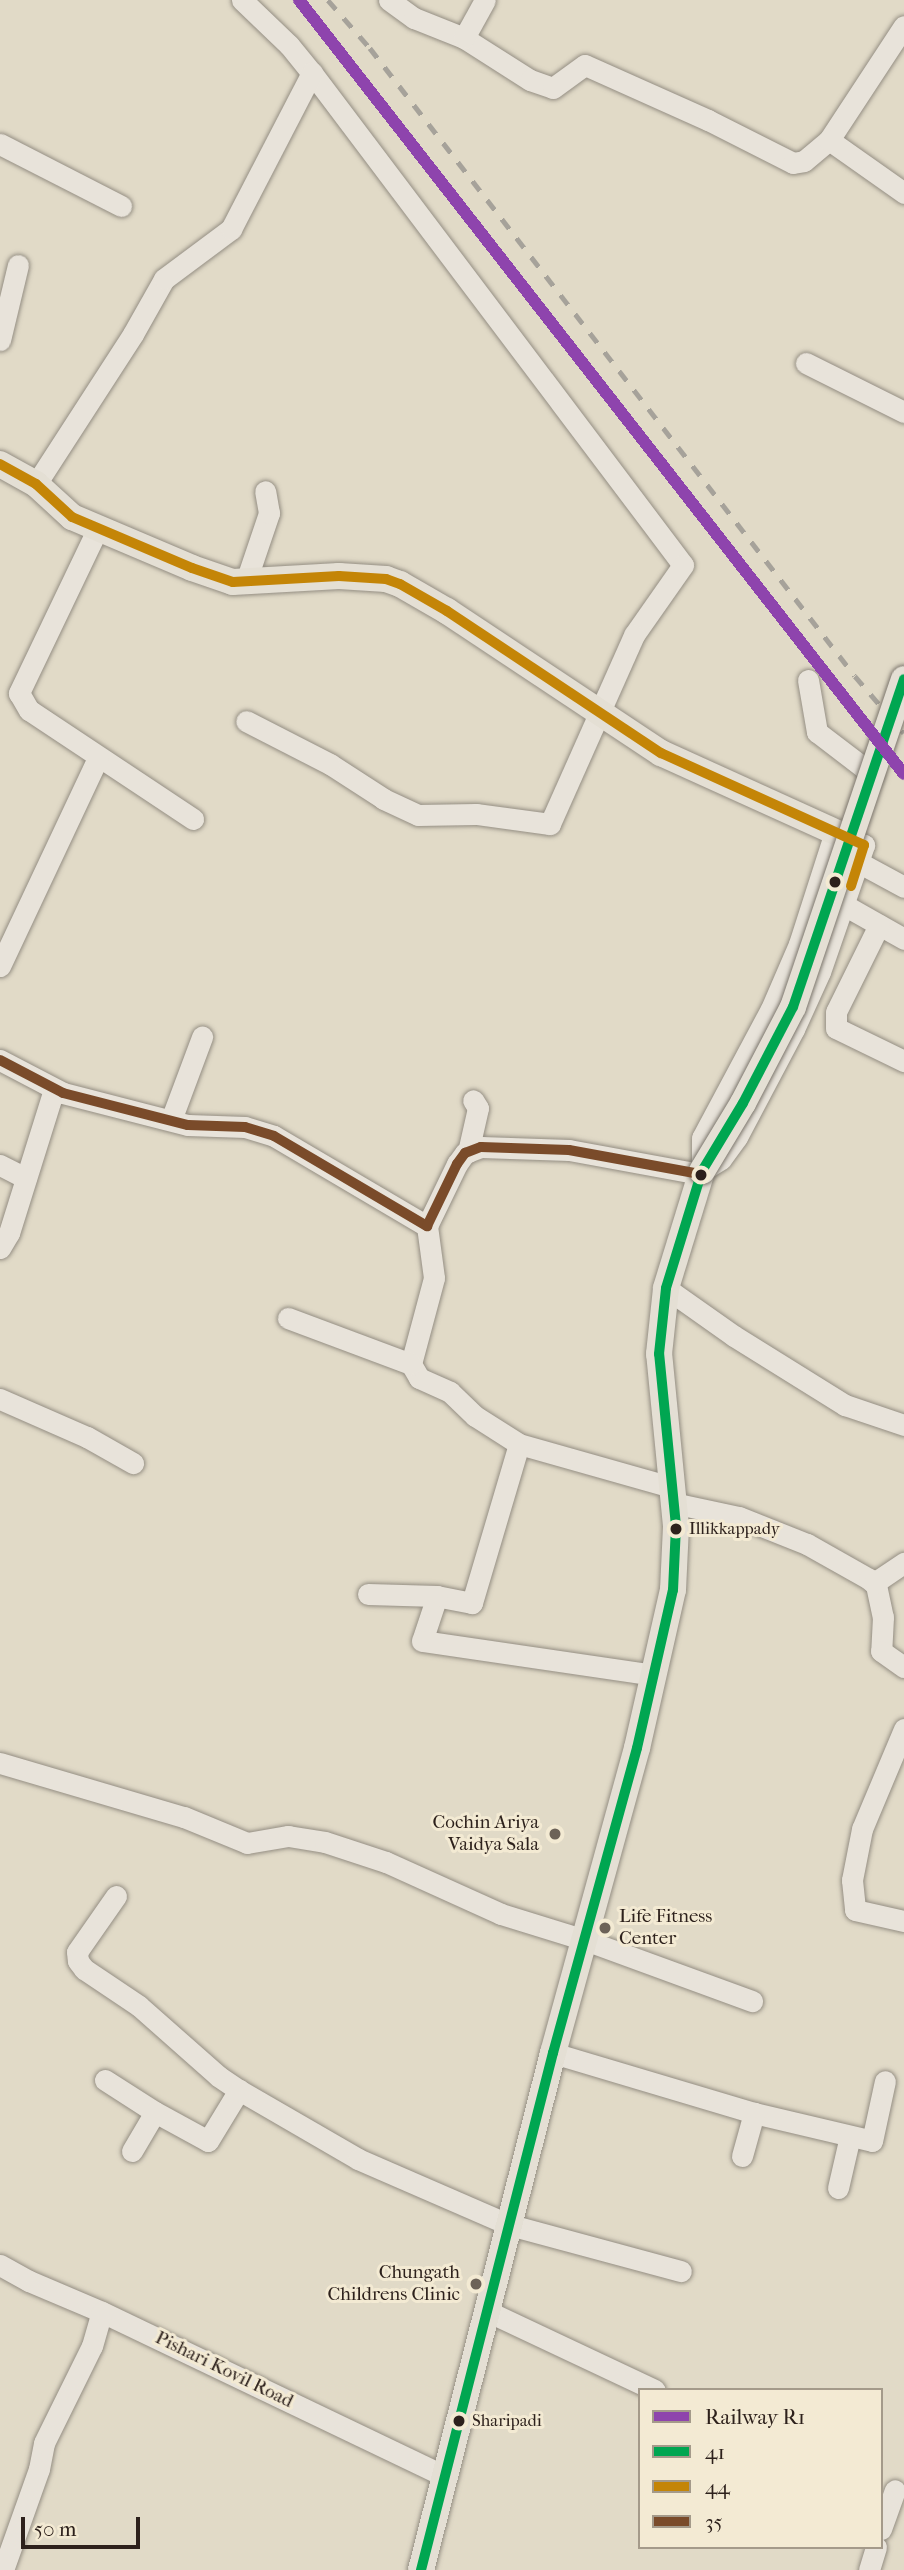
<!DOCTYPE html>
<html>
<head>
<meta charset="utf-8">
<style>
  body { margin:0 }
  #map { position:relative; width:904px; height:2570px; overflow:hidden; background:#e1dac7; font-family:"IM FELL French Canon",serif }
  div>[style] { position:absolute }
  .roads { filter:drop-shadow(0 0 2px #948e83) drop-shadow(0 0 2px #948e83) }
  .minor>* { height:21px; margin:-10.5px; padding:0 10.5px; transform-origin:10.5px; border-radius:10.5px; background:#e8e3da }
  .major>* { height:26px; margin:-13px; padding:0 13px; transform-origin:13px; border-radius:13px; background:#e4dfd4 }
  .rail>* { height:4.5px; margin-top:-2.25px; transform-origin:0; background:repeating-linear-gradient(90deg,#a6a29a 0 12px,transparent 0 24px) }
  .bridges { filter:drop-shadow(0 0 2px #7b756c) drop-shadow(0 0 2px #7b756c) }
  .major-bridge>* { height:26px; margin:-13px; padding:0 13px; transform-origin:13px; border-radius:13px; background:#e4dfd4 }
  .bus-1>* { height:10px; margin:-5px; padding:0 5px; transform-origin:5px; border-radius:5px; background:#00a651 }
  .bus-2>* { height:10px; margin:-5px; padding:0 5px; transform-origin:5px; border-radius:5px; background:#c48507 }
  .bus-3>* { height:10px; margin:-5px; padding:0 5px; transform-origin:5px; border-radius:5px; background:#7a4b2a }
  .rail-1>* { height:12px; margin:-6px; padding:0 6px; transform-origin:6px; border-radius:6px; background:#8e44ad }
  .dots>* { width:19px; height:19px; translate:-50% -50%; box-sizing:border-box; border:4px solid #f3ead3; border-radius:50% }
  span { translate:-50% -50%; white-space:nowrap; text-align:center; line-height:1.15; -webkit-text-stroke:6px #f3ead3; paint-order:stroke }
  .bus-label { font-size:17px; color:#2d211c }
  .left { translate:0 -50%; text-align:left }
  .poi-label { font-size:19px; color:#2d211c }
  .right { translate:-100% -50%; text-align:right }
  .street-label { font-size:19px; color:#2d211c }
  .legend { position:absolute; left:638px; top:2388px; width:245px; height:161px; box-sizing:border-box; background:#f3ead3; border:2px solid #a49a8a; margin:0; padding:9px 12px; list-style:none; font-size:21px; color:#2d211c }
  .legend li { display:flex; align-items:center; gap:14px; height:35px }
  .legend b { width:35px; border:2px solid #a49a8a }
  .scale { position:absolute; left:21px; top:2517px; width:119px; height:32px; box-sizing:border-box; border:4px solid #2d211c; border-top:0; padding-left:9px; font-size:21px; line-height:24px; white-space:nowrap; color:#2d211c; -webkit-text-stroke:5px #f3ead3; paint-order:stroke }
</style>
</head>
<body>
<div id="map">
  <div class="roads">
    <div class="minor">
      <i style="left:242px;top:0;width:65px;rotate:43.8deg"></i>
      <i style="left:289px;top:45px;width:36px;rotate:51deg"></i>
      <i style="left:312px;top:73px;width:616px;rotate:52.98deg"></i>
      <i style="left:683px;top:565px;width:85px;rotate:125deg"></i>
      <i style="left:634px;top:635px;width:207px;rotate:114deg"></i>
      <i style="left:550px;top:824px;width:75px;rotate:-172.3deg"></i>
      <i style="left:476px;top:814px;width:58px;rotate:179deg"></i>
      <i style="left:418px;top:815px;width:38px;rotate:-155deg"></i>
      <i style="left:384px;top:799px;width:64px;rotate:-147.1deg"></i>
      <i style="left:330px;top:764px;width:94px;rotate:-152.9deg"></i>
      <i style="left:389px;top:0;width:31px;rotate:36deg"></i>
      <i style="left:414px;top:18px;width:54px;rotate:21.8deg"></i>
      <i style="left:464px;top:38px;width:78px;rotate:32.5deg"></i>
      <i style="left:530px;top:80px;width:24px;rotate:19deg"></i>
      <i style="left:553px;top:88px;width:39px;rotate:-36deg"></i>
      <i style="left:585px;top:65px;width:135px;rotate:24.1deg"></i>
      <i style="left:708px;top:120px;width:95px;rotate:26.8deg"></i>
      <i style="left:793px;top:163px;width:11px;rotate:-10deg"></i>
      <i style="left:804px;top:161px;width:33px;rotate:-40deg"></i>
      <i style="left:829px;top:140px;width:136px;rotate:-56.7deg"></i>
      <i style="left:464px;top:38px;width:43px;rotate:-61.1deg"></i>
      <i style="left:829px;top:140px;width:92px;rotate:35.2deg"></i>
      <i style="left:0;top:144px;width:136px;rotate:27.1deg"></i>
      <i style="left:0;top:340px;width:77px;rotate:-76.5deg"></i>
      <i style="left:806px;top:363px;width:110px;rotate:26.6deg"></i>
      <i style="left:36px;top:484px;width:179px;rotate:-57.1deg"></i>
      <i style="left:133px;top:334px;width:63px;rotate:-60.6deg"></i>
      <i style="left:164px;top:279px;width:84px;rotate:-36.7deg"></i>
      <i style="left:231px;top:229px;width:176px;rotate:-62.6deg"></i>
      <i style="left:97px;top:530px;width:181px;rotate:115.6deg"></i>
      <i style="left:19px;top:693px;width:20px;rotate:60deg"></i>
      <i style="left:29px;top:710px;width:197px;rotate:33.6deg"></i>
      <i style="left:246px;top:581px;width:72px;rotate:-71.3deg"></i>
      <i style="left:269px;top:513px;width:22px;rotate:-100deg"></i>
      <i style="left:808px;top:680px;width:53px;rotate:80.2deg"></i>
      <i style="left:817px;top:732px;width:69px;rotate:37.4deg"></i>
      <i style="left:835px;top:832px;width:32px;rotate:24deg"></i>
      <i style="left:864px;top:845px;width:134px;rotate:109.1deg"></i>
      <i style="left:820px;top:972px;width:63px;rotate:114.5deg"></i>
      <i style="left:794px;top:1029px;width:122px;rotate:117.8deg"></i>
      <i style="left:737px;top:1137px;width:27px;rotate:126deg"></i>
      <i style="left:721px;top:1159px;width:22px;rotate:148deg"></i>
      <i style="left:702px;top:1171px;width:33px;rotate:-90deg"></i>
      <i style="left:702px;top:1138px;width:146px;rotate:-61.9deg"></i>
      <i style="left:771px;top:1009px;width:71px;rotate:-66.7deg"></i>
      <i style="left:799px;top:944px;width:118px;rotate:-72.2deg"></i>
      <i style="left:858px;top:862px;width:52px;rotate:28.5deg"></i>
      <i style="left:844px;top:905px;width:69px;rotate:29.5deg"></i>
      <i style="left:879px;top:925px;width:97px;rotate:116.3deg"></i>
      <i style="left:836px;top:1012px;width:16px;rotate:90deg"></i>
      <i style="left:836px;top:1028px;width:76px;rotate:25.9deg"></i>
      <i style="left:0;top:966px;width:230px;rotate:-64.8deg"></i>
      <i style="left:0;top:1060px;width:71px;rotate:27.6deg"></i>
      <i style="left:63px;top:1093px;width:129px;rotate:14.4deg"></i>
      <i style="left:188px;top:1125px;width:57px;rotate:2deg"></i>
      <i style="left:245px;top:1127px;width:30px;rotate:17deg"></i>
      <i style="left:274px;top:1136px;width:178px;rotate:30.5deg"></i>
      <i style="left:427px;top:1226px;width:69px;rotate:-64.2deg"></i>
      <i style="left:457px;top:1164px;width:14px;rotate:-54deg"></i>
      <i style="left:465px;top:1153px;width:17px;rotate:-21deg"></i>
      <i style="left:481px;top:1147px;width:88px;rotate:2deg"></i>
      <i style="left:569px;top:1150px;width:133px;rotate:10.4deg"></i>
      <i style="left:171px;top:1120px;width:89px;rotate:-69.5deg"></i>
      <i style="left:468px;top:1152px;width:45px;rotate:-77.2deg"></i>
      <i style="left:478px;top:1108px;width:9px;rotate:-122deg"></i>
      <i style="left:0;top:1165px;width:29px;rotate:27deg"></i>
      <i style="left:427px;top:1226px;width:52px;rotate:82.3deg"></i>
      <i style="left:434px;top:1278px;width:89px;rotate:105deg"></i>
      <i style="left:411px;top:1364px;width:16px;rotate:60deg"></i>
      <i style="left:419px;top:1378px;width:34px;rotate:24deg"></i>
      <i style="left:450px;top:1392px;width:35px;rotate:44deg"></i>
      <i style="left:475px;top:1416px;width:52px;rotate:32.5deg"></i>
      <i style="left:519px;top:1444px;width:158px;rotate:15.8deg"></i>
      <i style="left:0;top:1248px;width:17px;rotate:-59deg"></i>
      <i style="left:9px;top:1233px;width:151px;rotate:-72.6deg"></i>
      <i style="left:666px;top:1288px;width:83px;rotate:35.2deg"></i>
      <i style="left:734px;top:1336px;width:131px;rotate:31.9deg"></i>
      <i style="left:845px;top:1405px;width:62px;rotate:18.7deg"></i>
      <i style="left:288px;top:1318px;width:131px;rotate:20.5deg"></i>
      <i style="left:0;top:1399px;width:95px;rotate:23.6deg"></i>
      <i style="left:87px;top:1437px;width:53px;rotate:29.5deg"></i>
      <i style="left:519px;top:1444px;width:166px;rotate:106.5deg"></i>
      <i style="left:472px;top:1603px;width:36px;rotate:-169deg"></i>
      <i style="left:437px;top:1596px;width:47px;rotate:108.4deg"></i>
      <i style="left:422px;top:1641px;width:234px;rotate:8.3deg"></i>
      <i style="left:673px;top:1503px;width:67px;rotate:12deg"></i>
      <i style="left:739px;top:1517px;width:73px;rotate:21.7deg"></i>
      <i style="left:807px;top:1544px;width:71px;rotate:29.4deg"></i>
      <i style="left:869px;top:1579px;width:9px;rotate:41deg"></i>
      <i style="left:876px;top:1585px;width:33px;rotate:78deg"></i>
      <i style="left:883px;top:1617px;width:34px;rotate:93deg"></i>
      <i style="left:881px;top:1651px;width:28px;rotate:35deg"></i>
      <i style="left:874px;top:1583px;width:36px;rotate:-34deg"></i>
      <i style="left:368px;top:1594px;width:69px;rotate:1.7deg"></i>
      <i style="left:904px;top:1729px;width:108px;rotate:112.8deg"></i>
      <i style="left:862px;top:1829px;width:52px;rotate:101.1deg"></i>
      <i style="left:852px;top:1880px;width:30px;rotate:84deg"></i>
      <i style="left:855px;top:1910px;width:50px;rotate:12.7deg"></i>
      <i style="left:0;top:1763px;width:192px;rotate:16.4deg"></i>
      <i style="left:184px;top:1817px;width:68px;rotate:22.4deg"></i>
      <i style="left:247px;top:1843px;width:42px;rotate:-9.7deg"></i>
      <i style="left:288px;top:1836px;width:37px;rotate:9deg"></i>
      <i style="left:325px;top:1842px;width:64px;rotate:18.2deg"></i>
      <i style="left:386px;top:1862px;width:126px;rotate:24.3deg"></i>
      <i style="left:501px;top:1914px;width:88px;rotate:17.2deg"></i>
      <i style="left:585px;top:1940px;width:178px;rotate:20.1deg"></i>
      <i style="left:116px;top:1896px;width:68px;rotate:124.9deg"></i>
      <i style="left:77px;top:1952px;width:9px;rotate:84deg"></i>
      <i style="left:78px;top:1961px;width:10px;rotate:53deg"></i>
      <i style="left:84px;top:1969px;width:66px;rotate:33.9deg"></i>
      <i style="left:139px;top:2006px;width:106px;rotate:41.5deg"></i>
      <i style="left:218px;top:2076px;width:25px;rotate:34deg"></i>
      <i style="left:553px;top:2053px;width:210px;rotate:16.6deg"></i>
      <i style="left:754px;top:2113px;width:121px;rotate:13.3deg"></i>
      <i style="left:872px;top:2141px;width:61px;rotate:-77.8deg"></i>
      <i style="left:105px;top:2080px;width:59px;rotate:32.6deg"></i>
      <i style="left:132px;top:2151px;width:45px;rotate:-59.5deg"></i>
      <i style="left:155px;top:2112px;width:60px;rotate:28.7deg"></i>
      <i style="left:208px;top:2141px;width:60px;rotate:-58.7deg"></i>
      <i style="left:239px;top:2090px;width:138px;rotate:30.1deg"></i>
      <i style="left:358px;top:2159px;width:166px;rotate:23.5deg"></i>
      <i style="left:510px;top:2225px;width:177px;rotate:15.1deg"></i>
      <i style="left:742px;top:2156px;width:45px;rotate:-74.4deg"></i>
      <i style="left:838px;top:2188px;width:53px;rotate:-77deg"></i>
      <i style="left:0;top:2265px;width:33px;rotate:29deg"></i>
      <i style="left:29px;top:2281px;width:79px;rotate:23deg"></i>
      <i style="left:102px;top:2312px;width:382px;rotate:25.6deg"></i>
      <i style="left:489px;top:2312px;width:183px;rotate:25.2deg"></i>
      <i style="left:881px;top:2529px;width:41px;rotate:-70.3deg"></i>
      <i style="left:3px;top:2570px;width:107px;rotate:-70.4deg"></i>
      <i style="left:39px;top:2469px;width:26px;rotate:-79deg"></i>
      <i style="left:44px;top:2443px;width:108px;rotate:-63.7deg"></i>
      <i style="left:92px;top:2346px;width:35px;rotate:-74deg"></i>
      <i style="left:869px;top:2570px;width:24px;rotate:-73deg"></i>
    </div>
    <div class="major">
      <i style="left:0;top:464px;width:41px;rotate:29.1deg"></i>
      <i style="left:36px;top:484px;width:49px;rotate:42.5deg"></i>
      <i style="left:72px;top:517px;width:130px;rotate:23deg"></i>
      <i style="left:192px;top:568px;width:43px;rotate:18.9deg"></i>
      <i style="left:233px;top:582px;width:106px;rotate:-3.2deg"></i>
      <i style="left:339px;top:576px;width:47px;rotate:3.7deg"></i>
      <i style="left:386px;top:579px;width:15px;rotate:20deg"></i>
      <i style="left:400px;top:584px;width:54px;rotate:29.9deg"></i>
      <i style="left:447px;top:611px;width:257px;rotate:33.6deg"></i>
      <i style="left:661px;top:753px;width:191px;rotate:24.4deg"></i>
      <i style="left:421px;top:2570px;width:534px;rotate:-75.68deg"></i>
      <i style="left:553px;top:2053px;width:316px;rotate:-74.6deg"></i>
      <i style="left:637px;top:1748px;width:162px;rotate:-77.2deg"></i>
      <i style="left:673px;top:1590px;width:64px;rotate:-87.3deg"></i>
      <i style="left:676px;top:1526px;width:173px;rotate:-95.6deg"></i>
      <i style="left:659px;top:1354px;width:66px;rotate:-83.9deg"></i>
      <i style="left:666px;top:1288px;width:122px;rotate:-72.9deg"></i>
    </div>
  </div>
  <div class="rail">
    <i style="left:299px;top:0;width:982px;rotate:51.99deg"></i>
    <i style="left:328px;top:0;width:64px;rotate:48.8deg"></i>
    <i style="left:370px;top:48px;width:793px;rotate:52.32deg"></i>
    <i style="left:855px;top:676px;width:75px;rotate:49.3deg"></i>
  </div>
  <div class="bridges">
    <div class="major-bridge">
      <i style="left:702px;top:1171px;width:79px;rotate:-58.9deg"></i>
      <i style="left:743px;top:1103px;width:108px;rotate:-62.5deg"></i>
      <i style="left:793px;top:1007px;width:346px;rotate:-71.3deg"></i>
    </div>
  </div>
  <div class="bus-1">
    <i style="left:421px;top:2570px;width:534px;rotate:-75.68deg"></i>
    <i style="left:553px;top:2053px;width:316px;rotate:-74.6deg"></i>
    <i style="left:637px;top:1748px;width:162px;rotate:-77.2deg"></i>
    <i style="left:673px;top:1590px;width:64px;rotate:-87.3deg"></i>
    <i style="left:676px;top:1526px;width:173px;rotate:-95.6deg"></i>
    <i style="left:659px;top:1354px;width:66px;rotate:-83.9deg"></i>
    <i style="left:666px;top:1288px;width:122px;rotate:-72.9deg"></i>
    <i style="left:702px;top:1171px;width:79px;rotate:-58.9deg"></i>
    <i style="left:743px;top:1103px;width:108px;rotate:-62.5deg"></i>
    <i style="left:793px;top:1007px;width:346px;rotate:-71.3deg"></i>
  </div>
  <div class="bus-2">
    <i style="left:0;top:464px;width:41px;rotate:29.1deg"></i>
    <i style="left:36px;top:484px;width:49px;rotate:42.5deg"></i>
    <i style="left:72px;top:517px;width:130px;rotate:23deg"></i>
    <i style="left:192px;top:568px;width:43px;rotate:18.9deg"></i>
    <i style="left:233px;top:582px;width:106px;rotate:-3.2deg"></i>
    <i style="left:339px;top:576px;width:47px;rotate:3.7deg"></i>
    <i style="left:386px;top:579px;width:15px;rotate:20deg"></i>
    <i style="left:400px;top:584px;width:54px;rotate:29.9deg"></i>
    <i style="left:447px;top:611px;width:257px;rotate:33.6deg"></i>
    <i style="left:661px;top:753px;width:223px;rotate:24.4deg"></i>
    <i style="left:864px;top:845px;width:43px;rotate:107.6deg"></i>
  </div>
  <div class="bus-3">
    <i style="left:0;top:1060px;width:71px;rotate:27.6deg"></i>
    <i style="left:63px;top:1093px;width:129px;rotate:14.4deg"></i>
    <i style="left:188px;top:1125px;width:57px;rotate:2deg"></i>
    <i style="left:245px;top:1127px;width:30px;rotate:17deg"></i>
    <i style="left:274px;top:1136px;width:178px;rotate:30.5deg"></i>
    <i style="left:427px;top:1226px;width:69px;rotate:-64.2deg"></i>
    <i style="left:457px;top:1164px;width:14px;rotate:-54deg"></i>
    <i style="left:465px;top:1153px;width:17px;rotate:-21deg"></i>
    <i style="left:481px;top:1147px;width:88px;rotate:2deg"></i>
    <i style="left:569px;top:1150px;width:133px;rotate:10.4deg"></i>
  </div>
  <div class="rail-1">
    <i style="left:299px;top:0;width:982px;rotate:51.99deg"></i>
  </div>
  <div class="dots">
    <i style="left:835px;top:882px;background:#2d211c"></i>
    <i style="left:701px;top:1175px;background:#2d211c"></i>
    <i style="left:676px;top:1529px;background:#2d211c"></i>
    <i style="left:555px;top:1834px;background:#6c6258"></i>
    <i style="left:605px;top:1928px;background:#6c6258"></i>
    <i style="left:476px;top:2284px;background:#6c6258"></i>
    <i style="left:459px;top:2421px;background:#2d211c"></i>
  </div>
  <div class="bus-label">
    <span class="left" style="left:689px;top:1529px">Illikkappady</span>
    <span class="left" style="left:472px;top:2421px">Sharipadi</span>
  </div>
  <div class="poi-label">
    <span class="right" style="left:539px;top:1834px">Cochin Ariya<br>Vaidya Sala</span>
    <span class="left" style="left:619px;top:1928px">Life Fitness<br>Center</span>
    <span class="right" style="left:460px;top:2284px">Chungath<br>Childrens Clinic</span>
  </div>
  <div class="street-label">
    <span style="left:224px;top:2370px;rotate:26deg">Pishari Kovil Road</span>
  </div>
  <ul class="legend">
  <li><b style="height:9px;background:#8e44ad"></b>Railway R1</li>
  <li><b style="height:9px;background:#00a651"></b>41</li>
  <li><b style="height:9px;background:#c48507"></b>44</li>
  <li><b style="height:9px;background:#7a4b2a"></b>35</li>
  </ul>
  <div class="scale">50 m</div>
</div>
</body>
</html>
